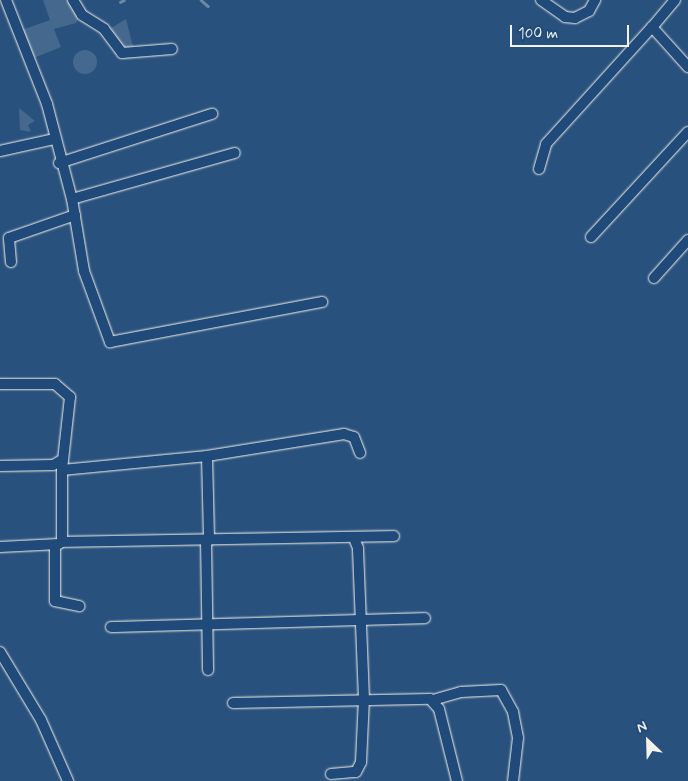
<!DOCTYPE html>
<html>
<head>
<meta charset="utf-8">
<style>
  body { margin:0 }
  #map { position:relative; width:688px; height:781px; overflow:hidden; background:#28517e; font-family:Mynerve,sans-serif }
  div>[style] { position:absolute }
  .green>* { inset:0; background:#45688e }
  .round { border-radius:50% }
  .stream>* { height:2.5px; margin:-1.25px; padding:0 1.25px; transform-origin:1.25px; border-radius:1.25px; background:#6e88a2 }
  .roads { filter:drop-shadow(0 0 1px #f4f1e8) drop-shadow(0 0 1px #f4f1e8) }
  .minor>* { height:10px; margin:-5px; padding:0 5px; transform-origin:5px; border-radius:5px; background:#1f4a7a }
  span { translate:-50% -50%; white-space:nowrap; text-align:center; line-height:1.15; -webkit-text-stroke:4px #1f4a7a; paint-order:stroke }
  .north { position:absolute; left:623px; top:716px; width:50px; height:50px; -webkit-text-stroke:4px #1f4a7a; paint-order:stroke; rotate:336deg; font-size:14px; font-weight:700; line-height:20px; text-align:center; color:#f4f1e8 }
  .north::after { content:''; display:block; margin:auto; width:18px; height:22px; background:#f4f1e8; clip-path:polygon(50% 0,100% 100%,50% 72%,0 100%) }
  .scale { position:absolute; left:510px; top:25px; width:119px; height:22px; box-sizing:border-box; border:2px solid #f4f1e8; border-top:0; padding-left:6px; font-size:15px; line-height:18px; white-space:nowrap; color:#f4f1e8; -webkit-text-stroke:4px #1f4a7a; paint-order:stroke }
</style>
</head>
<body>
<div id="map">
  <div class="green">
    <i style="clip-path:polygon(43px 0,71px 0,80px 16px,76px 23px,54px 29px,61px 47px,29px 60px,19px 31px,50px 20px)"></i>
    <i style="clip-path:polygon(126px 19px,132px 43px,137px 51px,126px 52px,106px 31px)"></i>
    <i class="round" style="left:73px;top:50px;width:24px;height:24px"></i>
    <i style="clip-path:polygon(19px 108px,35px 121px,28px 125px,31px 132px,20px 130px)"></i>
  </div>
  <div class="stream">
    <i style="left:201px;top:0;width:9px;rotate:41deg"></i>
    <i style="left:120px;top:2px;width:4px;rotate:-27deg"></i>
  </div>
  <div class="roads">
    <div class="minor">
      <i style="left:6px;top:0;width:112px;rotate:68.5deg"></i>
      <i style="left:47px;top:104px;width:98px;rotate:75.3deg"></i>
      <i style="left:72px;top:199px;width:73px;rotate:80.5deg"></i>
      <i style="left:84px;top:271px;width:76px;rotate:69.9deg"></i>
      <i style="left:110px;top:342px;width:216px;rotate:-10.7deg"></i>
      <i style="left:73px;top:0;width:17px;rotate:59deg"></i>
      <i style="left:82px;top:15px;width:26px;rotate:32deg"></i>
      <i style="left:104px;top:29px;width:30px;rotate:53deg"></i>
      <i style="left:122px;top:53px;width:50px;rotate:-4.6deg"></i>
      <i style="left:541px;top:0;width:29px;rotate:35deg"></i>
      <i style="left:565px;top:17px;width:10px;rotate:6deg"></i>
      <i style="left:575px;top:18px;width:16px;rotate:-27deg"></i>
      <i style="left:589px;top:11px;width:13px;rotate:-61deg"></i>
      <i style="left:675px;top:0;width:35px;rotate:130deg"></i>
      <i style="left:652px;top:27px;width:54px;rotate:48deg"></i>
      <i style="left:0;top:151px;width:55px;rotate:-12.5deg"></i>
      <i style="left:59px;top:163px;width:161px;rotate:-17.8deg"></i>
      <i style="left:539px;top:169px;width:26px;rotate:-74deg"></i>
      <i style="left:546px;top:144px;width:158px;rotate:-47.8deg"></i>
      <i style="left:72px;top:199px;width:169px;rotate:-15.8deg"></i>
      <i style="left:591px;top:237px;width:143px;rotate:-47.3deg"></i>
      <i style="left:11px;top:262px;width:24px;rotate:-95deg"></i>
      <i style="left:9px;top:238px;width:70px;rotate:-19.2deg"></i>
      <i style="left:654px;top:278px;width:51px;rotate:-48.2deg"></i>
      <i style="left:0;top:384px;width:55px"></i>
      <i style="left:55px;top:384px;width:20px;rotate:41deg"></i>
      <i style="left:70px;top:397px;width:73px;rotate:96.3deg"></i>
      <i style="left:62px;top:470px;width:72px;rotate:90deg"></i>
      <i style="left:62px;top:542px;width:332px;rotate:-1deg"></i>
      <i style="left:207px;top:456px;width:84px;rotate:88.6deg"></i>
      <i style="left:0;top:466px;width:53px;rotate:-1.1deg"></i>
      <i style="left:53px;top:465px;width:10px;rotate:-29deg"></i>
      <i style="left:62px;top:470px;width:146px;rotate:-5.5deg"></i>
      <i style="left:207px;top:456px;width:139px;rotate:-9.1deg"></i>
      <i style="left:344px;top:434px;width:10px;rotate:17deg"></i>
      <i style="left:354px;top:437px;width:17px;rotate:69deg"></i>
      <i style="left:206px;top:540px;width:130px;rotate:89.1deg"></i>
      <i style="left:55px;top:546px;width:55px;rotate:90deg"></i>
      <i style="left:55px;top:601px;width:25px;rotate:12deg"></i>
      <i style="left:0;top:547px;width:59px;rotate:-2.9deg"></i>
      <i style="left:111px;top:627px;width:314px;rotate:-1.6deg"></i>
      <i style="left:0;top:652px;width:79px;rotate:58.9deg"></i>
      <i style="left:41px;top:720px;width:67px;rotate:66.1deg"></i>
      <i style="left:433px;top:700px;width:29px;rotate:-16deg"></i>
      <i style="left:461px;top:692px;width:40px;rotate:-2.9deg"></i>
      <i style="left:501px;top:690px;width:25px;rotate:61deg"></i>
      <i style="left:513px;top:712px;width:26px;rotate:79deg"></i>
      <i style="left:518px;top:738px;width:43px;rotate:96.6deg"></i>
      <i style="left:233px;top:703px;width:197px;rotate:-1.2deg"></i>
      <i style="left:430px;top:699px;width:13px;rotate:48deg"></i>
      <i style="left:439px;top:709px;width:74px;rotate:76deg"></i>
      <i style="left:331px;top:774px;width:25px;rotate:-5deg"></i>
      <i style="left:356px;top:772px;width:11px;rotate:-63deg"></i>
      <i style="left:361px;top:762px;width:63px;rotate:-87.3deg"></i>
      <i style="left:364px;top:699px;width:151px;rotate:-92.3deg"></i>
      <i style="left:358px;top:548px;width:11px;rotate:-112deg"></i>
    </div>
  </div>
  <div class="north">N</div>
  <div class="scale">100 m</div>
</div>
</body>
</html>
